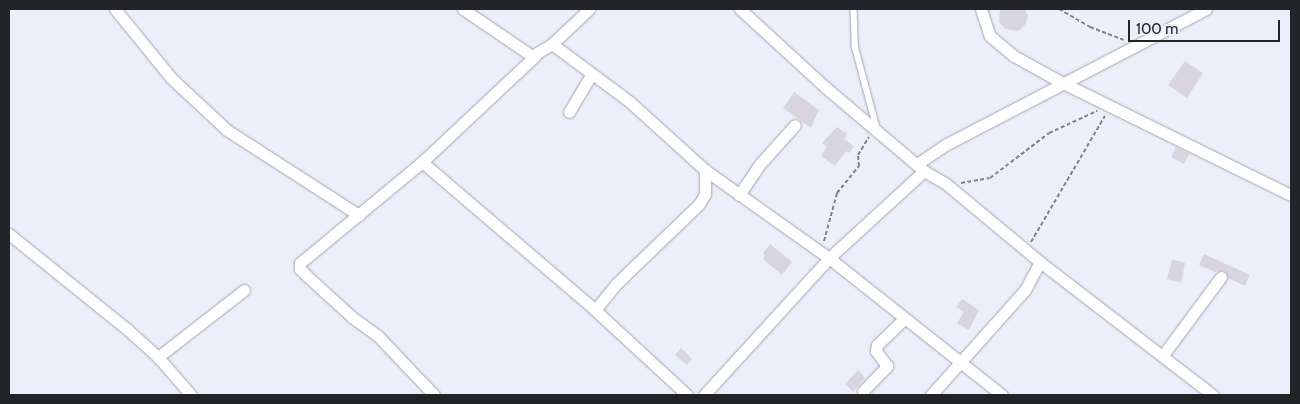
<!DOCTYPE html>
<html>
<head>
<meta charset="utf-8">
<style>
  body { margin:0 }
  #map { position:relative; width:1300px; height:404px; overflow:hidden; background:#ebeffa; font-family:Cabin,sans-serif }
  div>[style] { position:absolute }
  .building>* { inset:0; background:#d9d5e0 }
  .path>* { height:2px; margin-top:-1px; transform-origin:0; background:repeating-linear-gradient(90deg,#7f8289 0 4px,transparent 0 6.5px) }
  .roads { filter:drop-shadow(0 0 1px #a2a5b0) drop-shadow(0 0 1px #a2a5b0) }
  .lane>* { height:5.5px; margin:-2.75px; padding:0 2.75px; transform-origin:2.75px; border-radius:2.75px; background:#fff }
  .street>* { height:11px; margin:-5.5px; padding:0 5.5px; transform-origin:5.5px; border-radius:5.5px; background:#fff }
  span { translate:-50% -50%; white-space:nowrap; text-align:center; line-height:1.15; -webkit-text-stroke:4px #ebeffa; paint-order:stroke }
  .frame { position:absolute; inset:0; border:10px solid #222428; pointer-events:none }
  .scale { position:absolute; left:1128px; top:20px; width:152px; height:22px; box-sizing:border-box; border:2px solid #222428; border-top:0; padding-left:6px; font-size:15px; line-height:18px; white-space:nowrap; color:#222428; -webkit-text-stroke:4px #ebeffa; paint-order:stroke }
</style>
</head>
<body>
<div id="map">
  <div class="building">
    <i style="clip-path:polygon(1000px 9px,1025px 9px,1028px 16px,1025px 25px,1018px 31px,1005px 29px,999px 22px)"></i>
    <i style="clip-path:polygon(1185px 61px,1203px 73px,1187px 98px,1168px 85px)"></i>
    <i style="clip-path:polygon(794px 92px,819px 110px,811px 128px,783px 108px)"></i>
    <i style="clip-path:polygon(837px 127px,847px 134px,844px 139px,854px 146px,849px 153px,846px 151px,835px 166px,821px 156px,827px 147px,822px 143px)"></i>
    <i style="clip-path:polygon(1176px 147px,1189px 154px,1184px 164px,1171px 157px)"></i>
    <i style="clip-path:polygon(770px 244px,792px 262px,782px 275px,763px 259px,765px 256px,763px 253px)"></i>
    <i style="clip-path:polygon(1204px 254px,1250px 275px,1245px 286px,1228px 278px,1225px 271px,1215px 272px,1199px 265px)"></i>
    <i style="clip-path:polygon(1172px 259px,1185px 263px,1181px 283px,1167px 279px)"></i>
    <i style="clip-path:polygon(962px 299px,979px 310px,969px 330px,957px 323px,964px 312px,956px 307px)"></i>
    <i style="clip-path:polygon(681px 348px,692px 359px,687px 365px,675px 355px)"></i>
    <i style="clip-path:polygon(858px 370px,865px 378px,853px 392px,845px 384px)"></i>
  </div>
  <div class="path">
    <i style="left:1059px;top:9px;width:36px;rotate:30deg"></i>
    <i style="left:1090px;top:27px;width:36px;rotate:21deg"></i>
    <i style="left:961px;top:183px;width:29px;rotate:-10deg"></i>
    <i style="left:990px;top:178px;width:74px;rotate:-37.3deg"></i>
    <i style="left:1049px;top:133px;width:53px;rotate:-24.6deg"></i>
    <i style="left:824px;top:241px;width:50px;rotate:-74.8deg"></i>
    <i style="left:837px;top:193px;width:35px;rotate:-51deg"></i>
    <i style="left:859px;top:166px;width:11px;rotate:-95deg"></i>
    <i style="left:858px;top:155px;width:21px;rotate:-59deg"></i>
    <i style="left:1031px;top:242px;width:146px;rotate:-59.6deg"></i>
  </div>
  <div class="roads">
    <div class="lane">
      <i style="left:854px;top:9px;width:37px;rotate:88deg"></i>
      <i style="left:855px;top:46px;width:85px;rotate:75deg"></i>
    </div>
    <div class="street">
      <i style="left:115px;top:9px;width:89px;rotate:50.9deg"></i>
      <i style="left:171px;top:78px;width:76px;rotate:42.9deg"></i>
      <i style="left:227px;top:130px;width:157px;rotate:32.8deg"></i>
      <i style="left:463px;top:9px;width:83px;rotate:34.3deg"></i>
      <i style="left:532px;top:56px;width:23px;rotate:-31deg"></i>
      <i style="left:552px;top:44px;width:51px;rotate:-43.4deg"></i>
      <i style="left:740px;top:9px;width:115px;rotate:42.5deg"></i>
      <i style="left:825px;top:87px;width:130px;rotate:40.3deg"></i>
      <i style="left:924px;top:171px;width:24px;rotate:30deg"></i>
      <i style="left:945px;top:183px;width:124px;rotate:39.7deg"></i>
      <i style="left:1040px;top:262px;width:218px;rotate:37.6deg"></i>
      <i style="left:981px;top:9px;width:28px;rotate:72deg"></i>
      <i style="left:990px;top:36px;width:31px;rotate:40deg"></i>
      <i style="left:1014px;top:56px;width:56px;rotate:28.9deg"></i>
      <i style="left:1063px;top:83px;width:254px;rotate:26.2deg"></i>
      <i style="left:552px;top:44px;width:97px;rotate:36.6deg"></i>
      <i style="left:630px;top:102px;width:101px;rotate:42.2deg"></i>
      <i style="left:705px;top:170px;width:152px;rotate:35.4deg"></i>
      <i style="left:829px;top:258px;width:221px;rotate:38.4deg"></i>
      <i style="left:569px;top:112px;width:43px;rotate:-59.3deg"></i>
      <i style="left:422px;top:162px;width:228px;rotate:40.5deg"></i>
      <i style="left:595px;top:310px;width:125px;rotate:42.7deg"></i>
      <i style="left:917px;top:164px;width:36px;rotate:-34deg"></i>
      <i style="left:947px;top:144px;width:292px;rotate:-27.5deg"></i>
      <i style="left:739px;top:195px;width:37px;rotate:-56deg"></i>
      <i style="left:760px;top:164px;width:52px;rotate:-48.1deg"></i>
      <i style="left:9px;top:234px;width:153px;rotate:38.9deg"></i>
      <i style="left:128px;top:330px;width:40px;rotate:42deg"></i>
      <i style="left:158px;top:357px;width:50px;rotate:49deg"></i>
      <i style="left:595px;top:310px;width:33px;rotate:-51deg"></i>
      <i style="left:616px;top:284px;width:115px;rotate:-43.9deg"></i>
      <i style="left:699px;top:204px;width:12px;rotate:-59deg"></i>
      <i style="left:705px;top:194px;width:24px;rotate:-90deg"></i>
      <i style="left:1163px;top:355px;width:97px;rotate:-53.4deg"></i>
      <i style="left:158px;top:357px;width:109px;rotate:-37.9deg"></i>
      <i style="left:863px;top:391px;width:35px;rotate:-46deg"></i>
      <i style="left:887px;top:366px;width:19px;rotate:-126deg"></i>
      <i style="left:876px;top:351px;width:6px;rotate:-81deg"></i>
      <i style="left:877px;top:345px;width:36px;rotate:-44deg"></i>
      <i style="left:434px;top:395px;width:81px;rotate:-133.5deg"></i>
      <i style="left:378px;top:336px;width:32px;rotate:-144deg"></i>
      <i style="left:352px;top:317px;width:61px;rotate:-137.7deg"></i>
      <i style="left:307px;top:276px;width:10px;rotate:-135deg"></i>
      <i style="left:300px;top:269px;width:6px;rotate:-90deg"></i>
      <i style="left:300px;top:263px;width:158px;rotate:-39.6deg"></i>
      <i style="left:422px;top:162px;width:156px;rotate:-43.2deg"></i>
      <i style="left:704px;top:395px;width:185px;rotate:-47.6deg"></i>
      <i style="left:829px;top:258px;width:129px;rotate:-42.5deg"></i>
      <i style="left:931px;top:395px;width:141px;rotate:-48.2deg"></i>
      <i style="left:1025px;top:290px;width:32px;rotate:-62deg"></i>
    </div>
  </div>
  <div class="frame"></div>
  <div class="scale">100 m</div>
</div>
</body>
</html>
